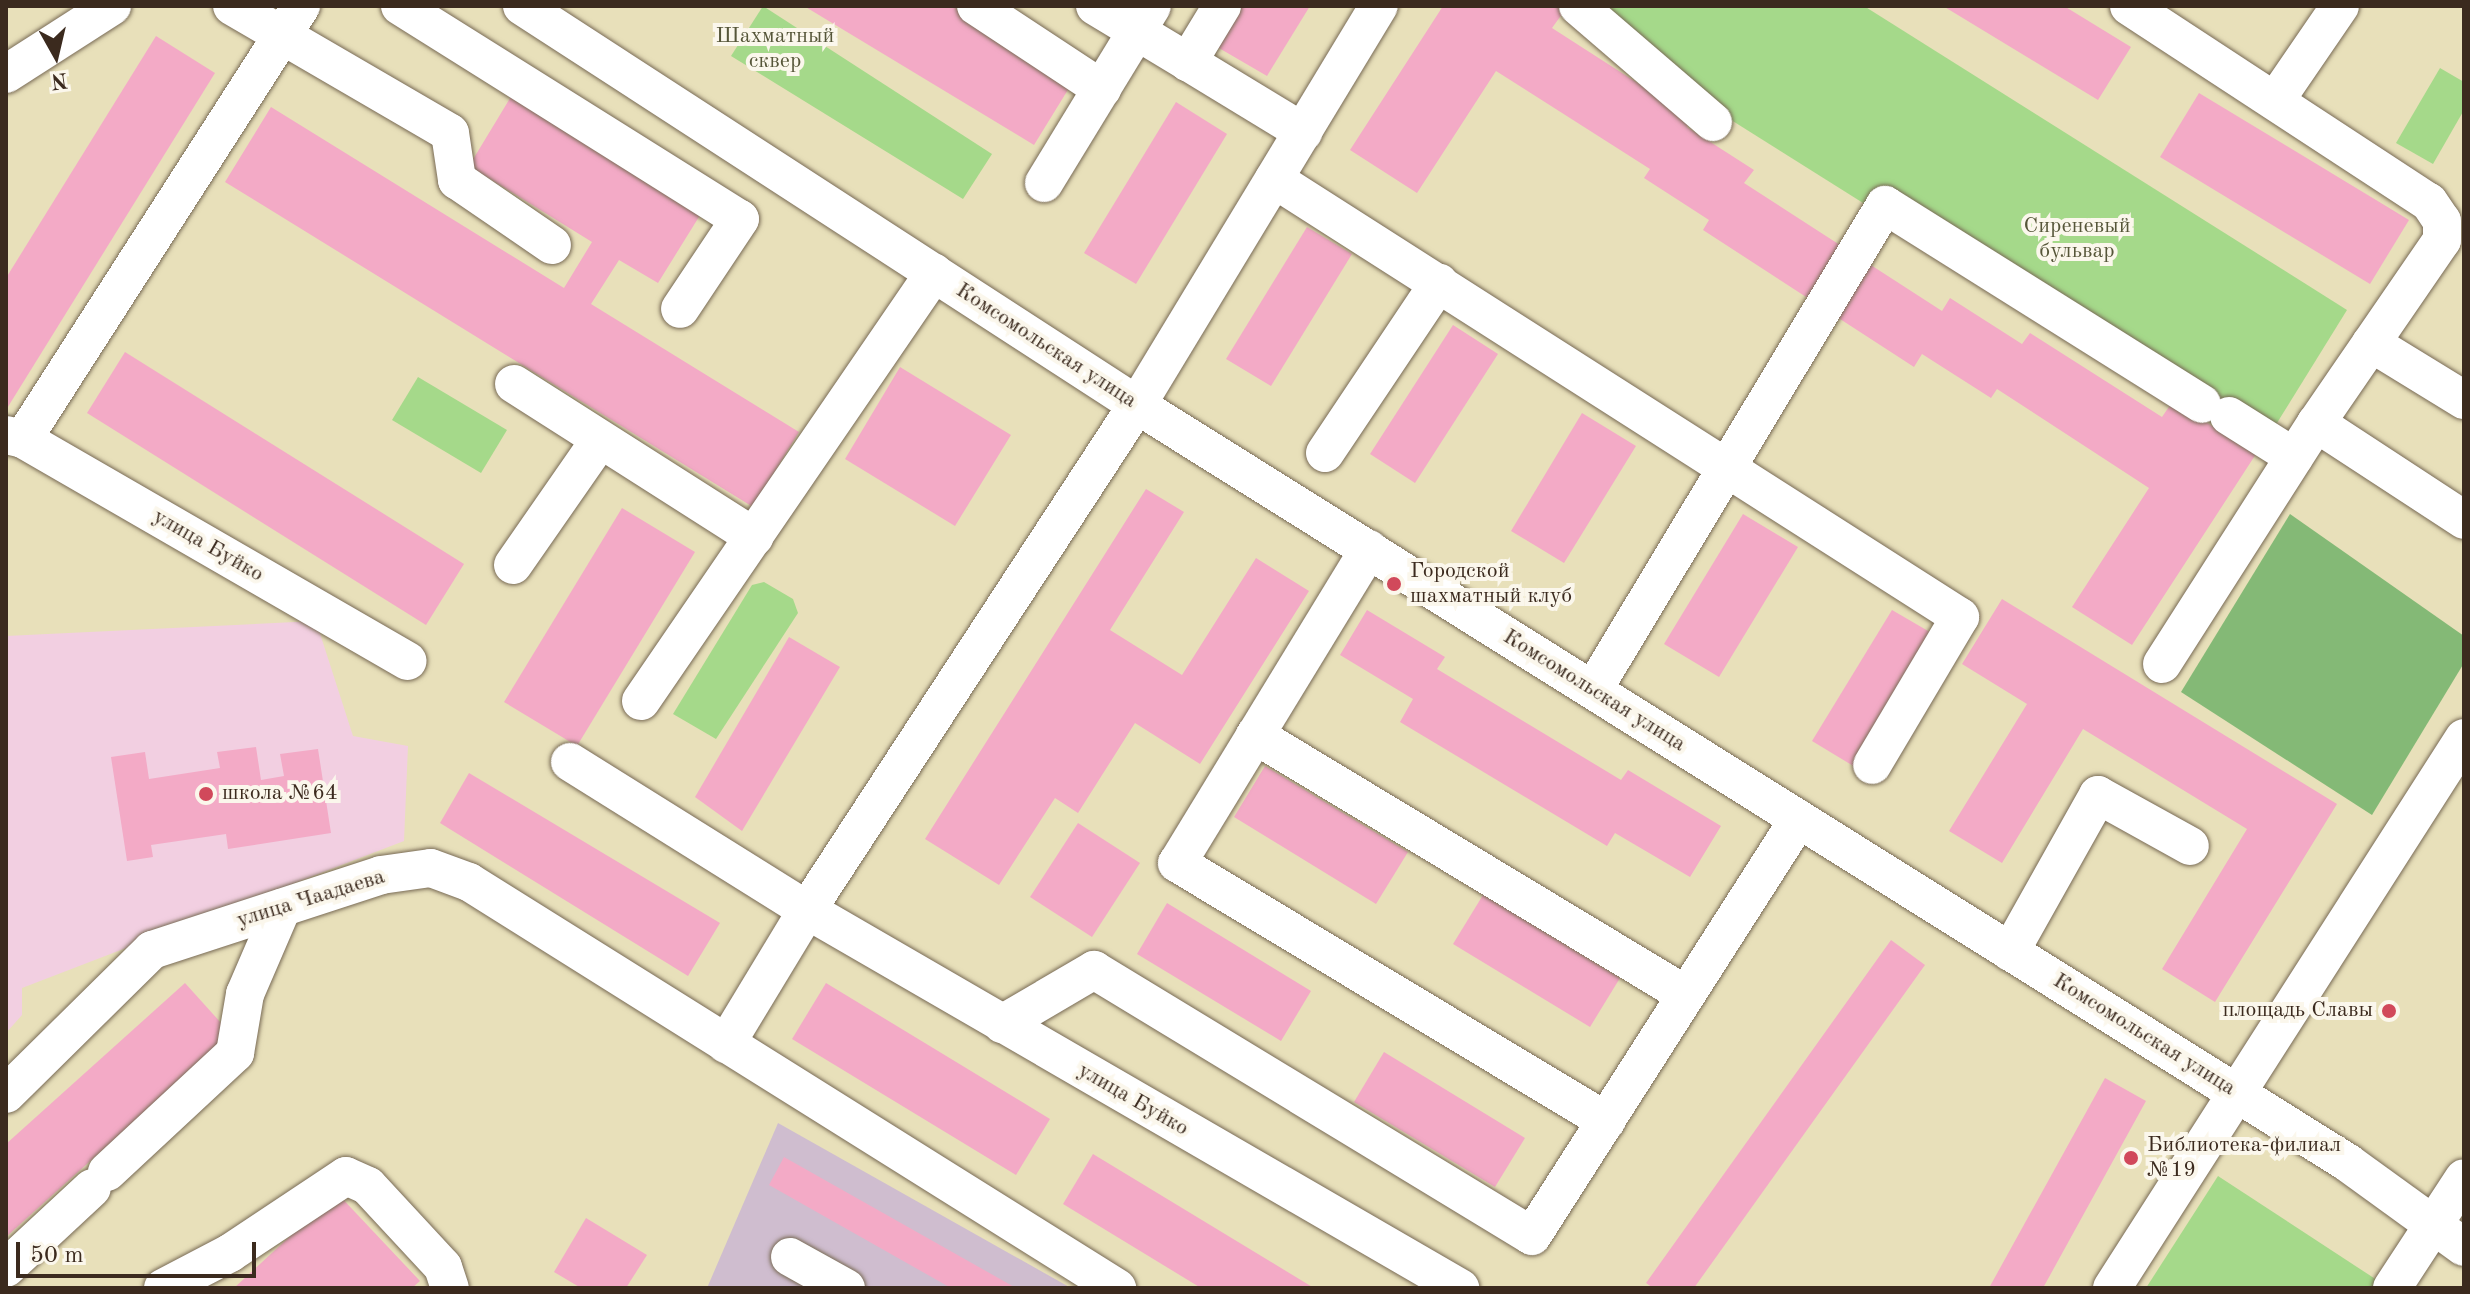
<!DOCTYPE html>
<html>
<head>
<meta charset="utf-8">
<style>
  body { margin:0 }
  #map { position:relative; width:2470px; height:1294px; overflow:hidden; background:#e8e0ba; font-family:"Old Standard TT",serif }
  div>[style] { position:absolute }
  .built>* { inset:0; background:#f2cfe1 }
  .industrial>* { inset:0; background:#cfbdcf }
  .green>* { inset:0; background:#a5d98a }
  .forest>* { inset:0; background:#84b976 }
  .building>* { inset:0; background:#f3aac6 }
  .roads { filter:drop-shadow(0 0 2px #786a55) drop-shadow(0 0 2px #786a55) }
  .minor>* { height:38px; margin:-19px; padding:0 19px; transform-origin:19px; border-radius:19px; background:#fff }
  .dots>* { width:22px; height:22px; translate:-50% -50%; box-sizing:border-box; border:4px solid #fbf7ec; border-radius:50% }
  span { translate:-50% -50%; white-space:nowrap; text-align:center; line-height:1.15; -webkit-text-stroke:8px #fbf7ec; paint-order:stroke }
  .park-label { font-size:22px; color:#565639 }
  .street-label { font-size:22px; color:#3b2a1e }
  .poi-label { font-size:22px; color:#3b2a1e }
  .left { translate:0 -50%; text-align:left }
  .right { translate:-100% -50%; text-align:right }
  .frame { position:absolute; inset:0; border:8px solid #3b2a1e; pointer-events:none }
  .north { position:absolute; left:16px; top:16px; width:80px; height:80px; -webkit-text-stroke:6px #fbf7ec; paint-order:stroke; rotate:172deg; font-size:22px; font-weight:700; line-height:32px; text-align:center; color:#3b2a1e }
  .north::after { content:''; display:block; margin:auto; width:28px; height:36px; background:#3b2a1e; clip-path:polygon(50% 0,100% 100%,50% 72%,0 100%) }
  .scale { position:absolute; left:16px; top:1242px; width:240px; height:36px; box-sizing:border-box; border:4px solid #3b2a1e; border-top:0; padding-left:10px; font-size:24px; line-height:28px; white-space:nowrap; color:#3b2a1e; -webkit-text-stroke:6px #fbf7ec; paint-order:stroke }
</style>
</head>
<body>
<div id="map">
  <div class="built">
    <i style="clip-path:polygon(316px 621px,353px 736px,408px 746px,404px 841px,22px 988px,22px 1015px,6px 1033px,6px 636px)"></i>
  </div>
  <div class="industrial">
    <i style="clip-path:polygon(778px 1123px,1071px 1288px,707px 1288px)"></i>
  </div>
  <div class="green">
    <i style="clip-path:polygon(763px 6px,992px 154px,963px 199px,731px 56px)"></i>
    <i style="clip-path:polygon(1550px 6px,1864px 6px,2347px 310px,2259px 452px)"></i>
    <i style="clip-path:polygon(2440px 68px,2464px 82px,2464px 110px,2433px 164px,2396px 143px)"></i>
    <i style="clip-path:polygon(418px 377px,507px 430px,481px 473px,392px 420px)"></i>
    <i style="clip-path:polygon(764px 582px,793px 599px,798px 613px,716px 739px,673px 714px,752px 585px)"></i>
    <i style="clip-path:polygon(2218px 1176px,2383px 1284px,2380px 1288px,2146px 1288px)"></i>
  </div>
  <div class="forest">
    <i style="clip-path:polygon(2290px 514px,2464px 636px,2464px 663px,2372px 815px,2181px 692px)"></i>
  </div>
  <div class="building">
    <i style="clip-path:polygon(804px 6px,952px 6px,1074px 80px,1034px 145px)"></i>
    <i style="clip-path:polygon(1235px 6px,1310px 6px,1267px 76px,1212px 44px)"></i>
    <i style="clip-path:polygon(1443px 6px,1559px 6px,1565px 10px,1552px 28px,1692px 118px,1687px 127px,1754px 170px,1744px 183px,1942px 311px,1950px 298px,2022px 344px,2030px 333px,2162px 417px,2173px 401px,2256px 454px,2132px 645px,2072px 607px,2149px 488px,1997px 389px,1991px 398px,1922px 354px,1914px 367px,1703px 230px,1709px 220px,1644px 178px,1650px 169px,1496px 71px,1417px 193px,1350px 150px)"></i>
    <i style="clip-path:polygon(1943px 6px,2064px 6px,2131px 47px,2098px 100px)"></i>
    <i style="clip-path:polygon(156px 36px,215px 73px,6px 410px,6px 278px)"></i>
    <i style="clip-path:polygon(2199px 93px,2409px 220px,2370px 284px,2160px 157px)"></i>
    <i style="clip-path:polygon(512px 95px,702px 212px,658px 283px,619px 260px,591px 304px,799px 432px,753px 507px,225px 182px,271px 107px,564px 288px,592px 242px,469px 166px)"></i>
    <i style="clip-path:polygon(1176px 102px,1227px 134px,1136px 284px,1084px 253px)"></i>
    <i style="clip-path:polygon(1307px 227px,1352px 254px,1271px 386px,1226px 359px)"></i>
    <i style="clip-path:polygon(1453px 325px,1498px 354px,1415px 483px,1370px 454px)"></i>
    <i style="clip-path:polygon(125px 352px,464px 564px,426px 625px,87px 413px)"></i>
    <i style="clip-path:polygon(900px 367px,1011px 435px,955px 526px,845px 459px)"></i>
    <i style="clip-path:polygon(1582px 413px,1636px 446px,1564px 563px,1511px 531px)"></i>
    <i style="clip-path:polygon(1146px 489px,1184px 512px,1110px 630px,1182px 675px,1256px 558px,1309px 591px,1200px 764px,1135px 723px,1078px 813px,1055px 798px,999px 885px,925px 839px)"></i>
    <i style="clip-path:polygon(622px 508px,695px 552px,577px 746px,504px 702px)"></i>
    <i style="clip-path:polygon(1743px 514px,1798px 547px,1719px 677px,1664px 644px)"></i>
    <i style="clip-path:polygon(2002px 599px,2337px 804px,2215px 1002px,2162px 969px,2247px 829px,2083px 729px,2002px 863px,1949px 831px,2027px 704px,1962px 664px)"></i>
    <i style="clip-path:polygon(1367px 610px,1445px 657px,1437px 669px,1621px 780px,1628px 770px,1721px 826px,1690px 877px,1615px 833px,1607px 846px,1400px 722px,1413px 699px,1340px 655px)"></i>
    <i style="clip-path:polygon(1892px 610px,1935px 635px,1855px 767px,1812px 741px)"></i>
    <i style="clip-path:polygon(789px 637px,840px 667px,742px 831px,695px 797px)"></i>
    <i style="clip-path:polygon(256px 747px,261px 780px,284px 776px,280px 754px,318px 749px,331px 833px,228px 849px,226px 834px,151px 845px,153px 857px,127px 861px,111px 757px,145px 752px,149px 779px,220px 768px,217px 752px)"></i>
    <i style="clip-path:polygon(1265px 766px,1408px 852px,1376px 904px,1234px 817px)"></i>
    <i style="clip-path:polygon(469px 773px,720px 923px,688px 976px,440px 823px)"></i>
    <i style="clip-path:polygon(1078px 823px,1140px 863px,1092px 937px,1030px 897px)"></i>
    <i style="clip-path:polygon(1483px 895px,1620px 978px,1590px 1027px,1453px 944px)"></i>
    <i style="clip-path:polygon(1167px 903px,1311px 991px,1281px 1041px,1137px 954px)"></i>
    <i style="clip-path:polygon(1891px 940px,1925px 965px,1694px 1288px,1653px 1288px,1646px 1283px)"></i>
    <i style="clip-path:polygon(185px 983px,231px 1034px,6px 1237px,6px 1144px)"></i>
    <i style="clip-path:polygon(826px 983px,1050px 1119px,1016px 1175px,792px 1039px)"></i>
    <i style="clip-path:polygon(1384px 1052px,1525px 1138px,1495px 1187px,1354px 1102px)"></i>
    <i style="clip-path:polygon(2105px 1078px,2146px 1101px,2043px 1288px,1989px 1288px)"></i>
    <i style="clip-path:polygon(1093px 1154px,1314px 1288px,1201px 1288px,1063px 1204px)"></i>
    <i style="clip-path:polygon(784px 1157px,1016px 1288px,951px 1288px,769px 1185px)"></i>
    <i style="clip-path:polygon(337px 1193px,420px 1281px,412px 1288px,234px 1288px)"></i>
    <i style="clip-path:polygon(586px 1218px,647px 1255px,626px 1288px,581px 1288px,554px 1272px)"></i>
  </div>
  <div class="roads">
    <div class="minor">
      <i style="left:232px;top:6px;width:252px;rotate:30.2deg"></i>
      <i style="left:450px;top:133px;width:48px;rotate:81.5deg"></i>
      <i style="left:457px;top:180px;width:115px;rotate:34.4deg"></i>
      <i style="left:400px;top:6px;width:401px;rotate:32.1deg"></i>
      <i style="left:740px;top:219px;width:108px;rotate:123.7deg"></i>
      <i style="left:522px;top:6px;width:733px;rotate:32.97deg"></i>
      <i style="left:1137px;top:405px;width:1429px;rotate:32.04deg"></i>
      <i style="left:2348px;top:1163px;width:143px;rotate:35.9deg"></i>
      <i style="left:976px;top:6px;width:151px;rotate:33.4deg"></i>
      <i style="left:1095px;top:6px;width:109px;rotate:31.1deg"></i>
      <i style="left:1222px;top:6px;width:66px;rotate:121.3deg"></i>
      <i style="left:1188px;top:62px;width:135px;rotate:31.3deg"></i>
      <i style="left:1578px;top:6px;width:178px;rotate:40.7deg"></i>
      <i style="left:2129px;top:6px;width:358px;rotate:33.2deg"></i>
      <i style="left:2429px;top:202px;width:23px;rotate:56deg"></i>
      <i style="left:2442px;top:221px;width:19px;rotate:90deg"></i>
      <i style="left:2442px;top:240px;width:222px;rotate:124.5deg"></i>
      <i style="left:2316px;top:423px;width:177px;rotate:33.2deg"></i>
      <i style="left:6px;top:74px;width:126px;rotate:-32.7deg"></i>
      <i style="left:2275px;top:101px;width:115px;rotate:-55.6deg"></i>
      <i style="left:1274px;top:179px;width:814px;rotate:32.56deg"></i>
      <i style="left:1960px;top:617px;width:172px;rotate:120.7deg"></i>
      <i style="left:1044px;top:183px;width:207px;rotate:-58.6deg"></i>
      <i style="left:2371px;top:343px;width:109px;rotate:31.5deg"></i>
      <i style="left:514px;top:384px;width:285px;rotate:32.5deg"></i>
      <i style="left:2229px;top:416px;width:77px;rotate:32.2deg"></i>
      <i style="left:6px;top:435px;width:17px;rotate:13deg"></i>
      <i style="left:23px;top:439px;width:444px;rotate:30deg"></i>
      <i style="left:23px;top:439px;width:515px;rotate:-57.3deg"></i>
      <i style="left:1325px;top:453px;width:205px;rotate:-56.2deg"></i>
      <i style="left:1369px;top:549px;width:368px;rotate:121.4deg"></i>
      <i style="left:1177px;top:863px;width:501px;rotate:31.02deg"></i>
      <i style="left:513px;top:565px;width:152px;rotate:-55.2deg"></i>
      <i style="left:2162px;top:664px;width:286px;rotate:-57.4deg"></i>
      <i style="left:1593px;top:690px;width:566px;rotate:-58.95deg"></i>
      <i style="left:1885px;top:205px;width:374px;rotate:32.1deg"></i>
      <i style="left:641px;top:701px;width:519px;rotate:-55.61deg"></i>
      <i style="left:1255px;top:735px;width:503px;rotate:31.1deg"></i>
      <i style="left:570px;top:762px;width:279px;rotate:32deg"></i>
      <i style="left:807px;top:910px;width:755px;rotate:30.07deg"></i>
      <i style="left:2010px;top:952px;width:180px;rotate:-60.7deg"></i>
      <i style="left:2098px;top:795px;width:105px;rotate:29deg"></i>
      <i style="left:1002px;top:1024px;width:107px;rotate:-30.4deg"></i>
      <i style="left:1094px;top:970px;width:512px;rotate:31.27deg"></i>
      <i style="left:1532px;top:1236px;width:495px;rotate:-57.4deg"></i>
      <i style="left:726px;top:1044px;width:157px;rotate:-58.8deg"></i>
      <i style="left:807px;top:910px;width:603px;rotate:-56.84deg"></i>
      <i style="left:1137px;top:405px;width:467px;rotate:-58.8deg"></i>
      <i style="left:6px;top:1094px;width:205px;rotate:-44.6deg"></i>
      <i style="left:152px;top:950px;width:241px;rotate:-18.1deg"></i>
      <i style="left:381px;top:875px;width:50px;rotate:-8deg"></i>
      <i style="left:431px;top:868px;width:40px;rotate:20.2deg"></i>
      <i style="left:469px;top:882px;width:765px;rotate:32.07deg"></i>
      <i style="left:107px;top:1172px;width:175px;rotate:-42.9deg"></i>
      <i style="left:235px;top:1053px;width:60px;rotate:-80.4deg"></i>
      <i style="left:245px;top:994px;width:94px;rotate:-66.7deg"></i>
      <i style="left:790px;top:1257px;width:64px;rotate:29deg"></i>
      <i style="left:6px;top:1268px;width:117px;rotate:-42.9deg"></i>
      <i style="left:163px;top:1288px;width:76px;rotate:-27.6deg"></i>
      <i style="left:230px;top:1253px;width:139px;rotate:-33.6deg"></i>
      <i style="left:346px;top:1176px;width:24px;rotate:24deg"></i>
      <i style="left:368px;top:1186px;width:110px;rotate:47.2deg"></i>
      <i style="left:443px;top:1267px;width:22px;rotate:72deg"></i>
      <i style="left:2112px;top:1288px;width:653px;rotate:-57.38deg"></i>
      <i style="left:2392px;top:1288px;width:131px;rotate:-56.8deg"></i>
    </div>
  </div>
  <div class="dots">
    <i style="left:1394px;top:584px;background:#d1495b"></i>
    <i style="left:206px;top:794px;background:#d1495b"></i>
    <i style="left:2389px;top:1011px;background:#d1495b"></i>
    <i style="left:2131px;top:1158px;background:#d1495b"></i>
  </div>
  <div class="park-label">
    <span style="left:775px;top:49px">Шахматный<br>сквер</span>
    <span style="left:2077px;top:239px">Сиреневый<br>бульвар</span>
  </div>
  <div class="street-label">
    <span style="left:1046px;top:346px;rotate:33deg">Комсомольская улица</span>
    <span style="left:208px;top:546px;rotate:30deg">улица Буйко</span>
    <span style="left:1594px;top:691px;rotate:32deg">Комсомольская улица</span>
    <span style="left:311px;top:899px;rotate:-17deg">улица Чаадаева</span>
    <span style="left:2144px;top:1035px;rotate:32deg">Комсомольская улица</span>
    <span style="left:1133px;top:1100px;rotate:30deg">улица Буйко</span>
  </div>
  <div class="poi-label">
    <span class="left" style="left:1410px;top:584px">Городской<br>шахматный клуб</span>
    <span class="left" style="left:222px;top:794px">школа №64</span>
    <span class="right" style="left:2373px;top:1011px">площадь Славы</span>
    <span class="left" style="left:2147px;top:1158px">Библиотека-филиал<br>№19</span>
  </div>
  <div class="frame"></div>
  <div class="north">N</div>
  <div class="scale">50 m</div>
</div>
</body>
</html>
